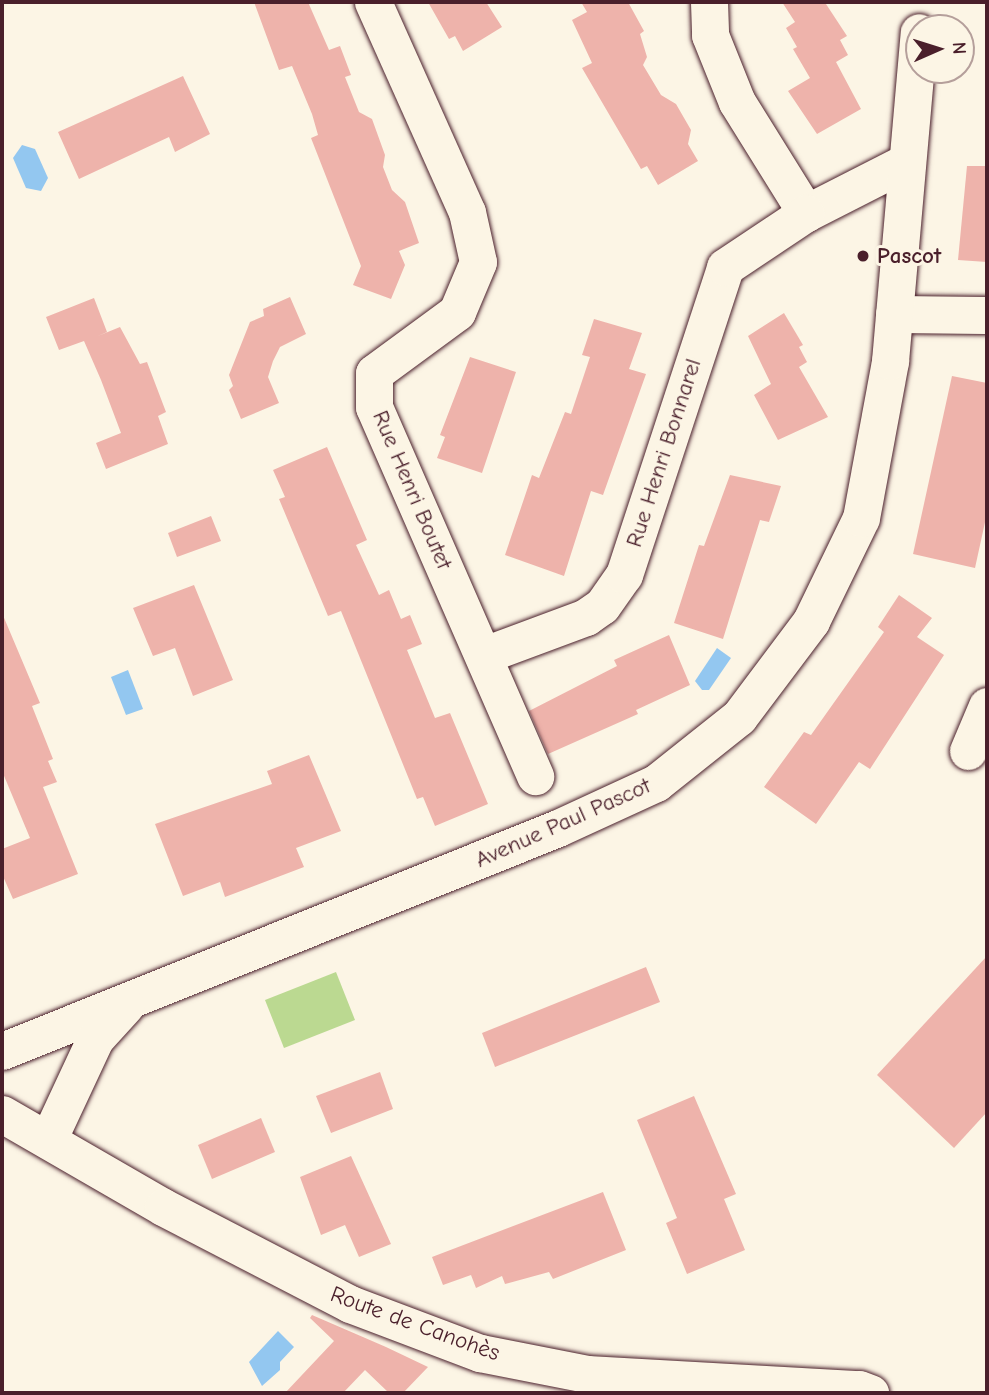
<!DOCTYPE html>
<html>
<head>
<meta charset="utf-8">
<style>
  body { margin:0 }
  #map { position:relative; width:989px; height:1395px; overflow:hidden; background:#fcf5e5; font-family:"Comic Neue",sans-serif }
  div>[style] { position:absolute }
  .green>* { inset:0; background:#bbd991 }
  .water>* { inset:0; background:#93c7f0 }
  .building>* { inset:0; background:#eeb3ab }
  .roads { filter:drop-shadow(0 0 2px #4a1f2b) drop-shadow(0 0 2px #4a1f2b) }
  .minor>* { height:37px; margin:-18.5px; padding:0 18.5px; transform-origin:18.5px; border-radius:18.5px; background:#fcf5e5 }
  .dots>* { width:19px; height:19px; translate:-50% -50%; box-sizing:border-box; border:4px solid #fcf5e5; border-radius:50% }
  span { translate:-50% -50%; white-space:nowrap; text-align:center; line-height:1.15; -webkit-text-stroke:6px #fcf5e5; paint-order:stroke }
  .poi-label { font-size:23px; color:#4a1f2b; font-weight:700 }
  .left { translate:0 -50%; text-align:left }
  .street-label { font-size:23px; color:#4a1f2b }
  .frame { position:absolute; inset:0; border:4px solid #4a1f2b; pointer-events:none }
  .north { position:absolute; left:905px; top:14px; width:70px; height:70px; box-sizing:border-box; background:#fcf5e5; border:2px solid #b59f9b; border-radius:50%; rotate:87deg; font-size:19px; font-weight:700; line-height:28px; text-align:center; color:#4a1f2b }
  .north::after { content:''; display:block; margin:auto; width:24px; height:32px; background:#4a1f2b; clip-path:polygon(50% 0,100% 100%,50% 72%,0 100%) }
</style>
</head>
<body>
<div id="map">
  <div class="green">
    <i style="clip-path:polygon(336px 972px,355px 1020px,284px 1048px,265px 1000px)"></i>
  </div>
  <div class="water">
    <i style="clip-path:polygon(22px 145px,35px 149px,48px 178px,41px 191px,26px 188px,13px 158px)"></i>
    <i style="clip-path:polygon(717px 648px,731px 658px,709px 690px,702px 690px,695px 681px)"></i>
    <i style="clip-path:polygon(128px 670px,143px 709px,126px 715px,111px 677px)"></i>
    <i style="clip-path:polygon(278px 1331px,294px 1347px,280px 1362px,280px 1370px,262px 1386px,249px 1362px)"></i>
  </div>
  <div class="building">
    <i style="clip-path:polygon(254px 2px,308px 2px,329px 50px,340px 46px,351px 75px,345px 77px,359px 112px,372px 119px,385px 155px,383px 167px,392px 190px,405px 202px,419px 243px,399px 251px,405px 265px,391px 299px,353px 285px,361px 266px,311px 138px,318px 135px,312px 114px,292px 66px,279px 70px)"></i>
    <i style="clip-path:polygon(428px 2px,486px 2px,502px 27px,463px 51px,455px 36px,449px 39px)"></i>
    <i style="clip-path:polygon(581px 2px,628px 2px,644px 31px,640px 34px,647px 57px,643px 65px,661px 95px,676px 104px,691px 130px,688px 144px,698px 161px,658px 185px,647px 166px,641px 169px,582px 68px,592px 63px,572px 20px,587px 12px)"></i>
    <i style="clip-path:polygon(782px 2px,826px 4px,847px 36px,840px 40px,848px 55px,836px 62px,861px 109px,817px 134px,788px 91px,810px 78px,793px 49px,797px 47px,786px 28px,795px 22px)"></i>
    <i style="clip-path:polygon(183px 76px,210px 134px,175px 152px,169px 137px,79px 179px,58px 132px)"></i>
    <i style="clip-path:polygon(967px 166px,987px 166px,987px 262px,958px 260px)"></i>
    <i style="clip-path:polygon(290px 297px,306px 334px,280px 347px,273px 361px,268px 377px,279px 403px,241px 419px,229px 390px,233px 386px,229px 375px,250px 322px,264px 316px,263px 309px)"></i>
    <i style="clip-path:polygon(94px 298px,107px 332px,98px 336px,120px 327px,140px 364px,147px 362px,166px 412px,158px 416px,168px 444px,106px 469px,96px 443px,121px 433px,101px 380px,84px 341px,59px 350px,46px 317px)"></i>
    <i style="clip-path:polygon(784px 313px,803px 345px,799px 347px,807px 362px,799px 367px,828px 417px,778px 440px,754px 395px,771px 384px,748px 336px)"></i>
    <i style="clip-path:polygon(594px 319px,642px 333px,629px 369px,646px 374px,603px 495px,591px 491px,564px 576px,505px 555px,532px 475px,539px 478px,565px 412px,571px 414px,590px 357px,582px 355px)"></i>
    <i style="clip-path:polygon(470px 357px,516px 372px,482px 473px,437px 458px,445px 437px,440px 435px)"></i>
    <i style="clip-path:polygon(952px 376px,987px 383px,987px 513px,975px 568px,913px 554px)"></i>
    <i style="clip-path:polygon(327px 447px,367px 540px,356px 545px,379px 595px,389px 590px,401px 619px,410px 615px,422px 644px,407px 650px,435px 718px,450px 713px,488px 804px,435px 826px,423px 797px,417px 799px,341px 611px,328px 616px,279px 499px,285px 497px,273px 470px)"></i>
    <i style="clip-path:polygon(730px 475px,781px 486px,769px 522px,760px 520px,723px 639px,674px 623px,699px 545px,704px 546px)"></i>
    <i style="clip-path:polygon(211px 516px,221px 541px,177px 557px,168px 533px)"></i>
    <i style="clip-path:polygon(194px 585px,233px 680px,193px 696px,175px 648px,153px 656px,133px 608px)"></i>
    <i style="clip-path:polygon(899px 595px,932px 618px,917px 637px,944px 655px,870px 769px,859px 762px,816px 824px,764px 787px,804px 732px,811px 735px,884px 632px,878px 627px)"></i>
    <i style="clip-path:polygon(2px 613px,40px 703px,32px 706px,53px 759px,48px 761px,57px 782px,43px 787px,78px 874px,13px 899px,2px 874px,2px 849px,30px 838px,2px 771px)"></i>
    <i style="clip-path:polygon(669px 635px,690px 685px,636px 710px,638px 714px,548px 754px,529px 711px,617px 666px,614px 660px)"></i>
    <i style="clip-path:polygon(309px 755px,341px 831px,296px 848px,304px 867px,225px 897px,220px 882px,183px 896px,155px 824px,272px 784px,267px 771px)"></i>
    <i style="clip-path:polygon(987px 956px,987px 1112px,954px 1148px,877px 1075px)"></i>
    <i style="clip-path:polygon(646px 967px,660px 1002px,495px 1067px,482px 1033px)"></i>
    <i style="clip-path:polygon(380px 1072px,393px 1109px,331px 1133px,316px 1096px)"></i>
    <i style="clip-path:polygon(694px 1096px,736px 1194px,724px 1199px,745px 1250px,687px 1274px,666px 1223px,677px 1218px,637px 1120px)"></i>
    <i style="clip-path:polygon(261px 1118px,275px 1152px,212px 1179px,198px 1145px)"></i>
    <i style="clip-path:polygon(351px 1156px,391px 1244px,359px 1257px,345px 1225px,321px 1235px,300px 1177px)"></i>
    <i style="clip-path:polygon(603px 1192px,626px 1250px,553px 1279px,549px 1272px,505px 1284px,502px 1276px,476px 1288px,471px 1275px,443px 1285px,432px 1257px)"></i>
    <i style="clip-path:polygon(312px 1315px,386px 1347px,428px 1367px,403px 1393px,389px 1393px,365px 1370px,343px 1393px,285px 1393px,334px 1341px,310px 1318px)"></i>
  </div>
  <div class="roads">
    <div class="minor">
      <i style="left:373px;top:2px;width:230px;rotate:65.9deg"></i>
      <i style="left:467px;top:212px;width:51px;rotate:77.6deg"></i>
      <i style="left:478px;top:262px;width:54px;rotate:112.8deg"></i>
      <i style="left:457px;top:312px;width:103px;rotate:143.7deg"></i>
      <i style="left:374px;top:373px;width:34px;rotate:90deg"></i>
      <i style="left:374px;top:407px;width:403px;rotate:66.4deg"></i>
      <i style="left:709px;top:2px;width:33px;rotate:88deg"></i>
      <i style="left:710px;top:35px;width:72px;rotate:68.1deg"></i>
      <i style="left:737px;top:102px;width:131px;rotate:58.1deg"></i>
      <i style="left:806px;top:213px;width:110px;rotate:-27deg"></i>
      <i style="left:894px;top:314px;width:93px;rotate:0.6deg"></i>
      <i style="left:484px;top:655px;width:109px;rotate:-20.4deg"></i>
      <i style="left:586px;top:617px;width:19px;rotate:-35deg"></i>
      <i style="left:602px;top:606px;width:38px;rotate:-55deg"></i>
      <i style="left:624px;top:575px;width:324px;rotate:-71.8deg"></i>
      <i style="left:725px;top:267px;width:97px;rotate:-33.7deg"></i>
      <i style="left:968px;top:751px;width:49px;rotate:-67.1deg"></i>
      <i style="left:2px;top:1051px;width:599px;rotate:-21.85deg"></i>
      <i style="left:558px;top:828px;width:108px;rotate:-24.7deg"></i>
      <i style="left:656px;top:783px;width:106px;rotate:-38.5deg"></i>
      <i style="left:739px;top:717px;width:120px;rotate:-53.1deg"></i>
      <i style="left:811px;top:621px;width:114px;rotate:-64.1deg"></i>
      <i style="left:861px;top:518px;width:160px;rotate:-79.5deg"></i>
      <i style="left:890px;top:361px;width:330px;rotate:-85deg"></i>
      <i style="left:2px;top:1114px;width:186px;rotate:30deg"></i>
      <i style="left:163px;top:1207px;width:211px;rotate:27.4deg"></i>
      <i style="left:350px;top:1304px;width:139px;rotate:20.7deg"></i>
      <i style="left:480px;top:1353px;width:109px;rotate:11.1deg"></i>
      <i style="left:587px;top:1374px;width:272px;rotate:3.2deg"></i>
      <i style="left:859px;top:1389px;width:12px;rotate:20deg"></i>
      <i style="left:48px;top:1140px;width:111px;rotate:-65deg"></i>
      <i style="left:95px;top:1039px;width:45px;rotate:-47.7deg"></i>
    </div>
  </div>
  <div class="dots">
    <i style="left:863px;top:256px;background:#4a1f2b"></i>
  </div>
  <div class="poi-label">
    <span class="left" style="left:877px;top:256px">Pascot</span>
  </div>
  <div class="street-label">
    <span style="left:664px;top:453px;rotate:-72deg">Rue Henri Bonnarel</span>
    <span style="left:412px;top:490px;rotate:67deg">Rue Henri Boutet</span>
    <span style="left:563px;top:823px;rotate:-24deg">Avenue Paul Pascot</span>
    <span style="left:415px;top:1324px;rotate:20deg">Route de Canohès</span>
  </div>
  <div class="frame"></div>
  <div class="north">N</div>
</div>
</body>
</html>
